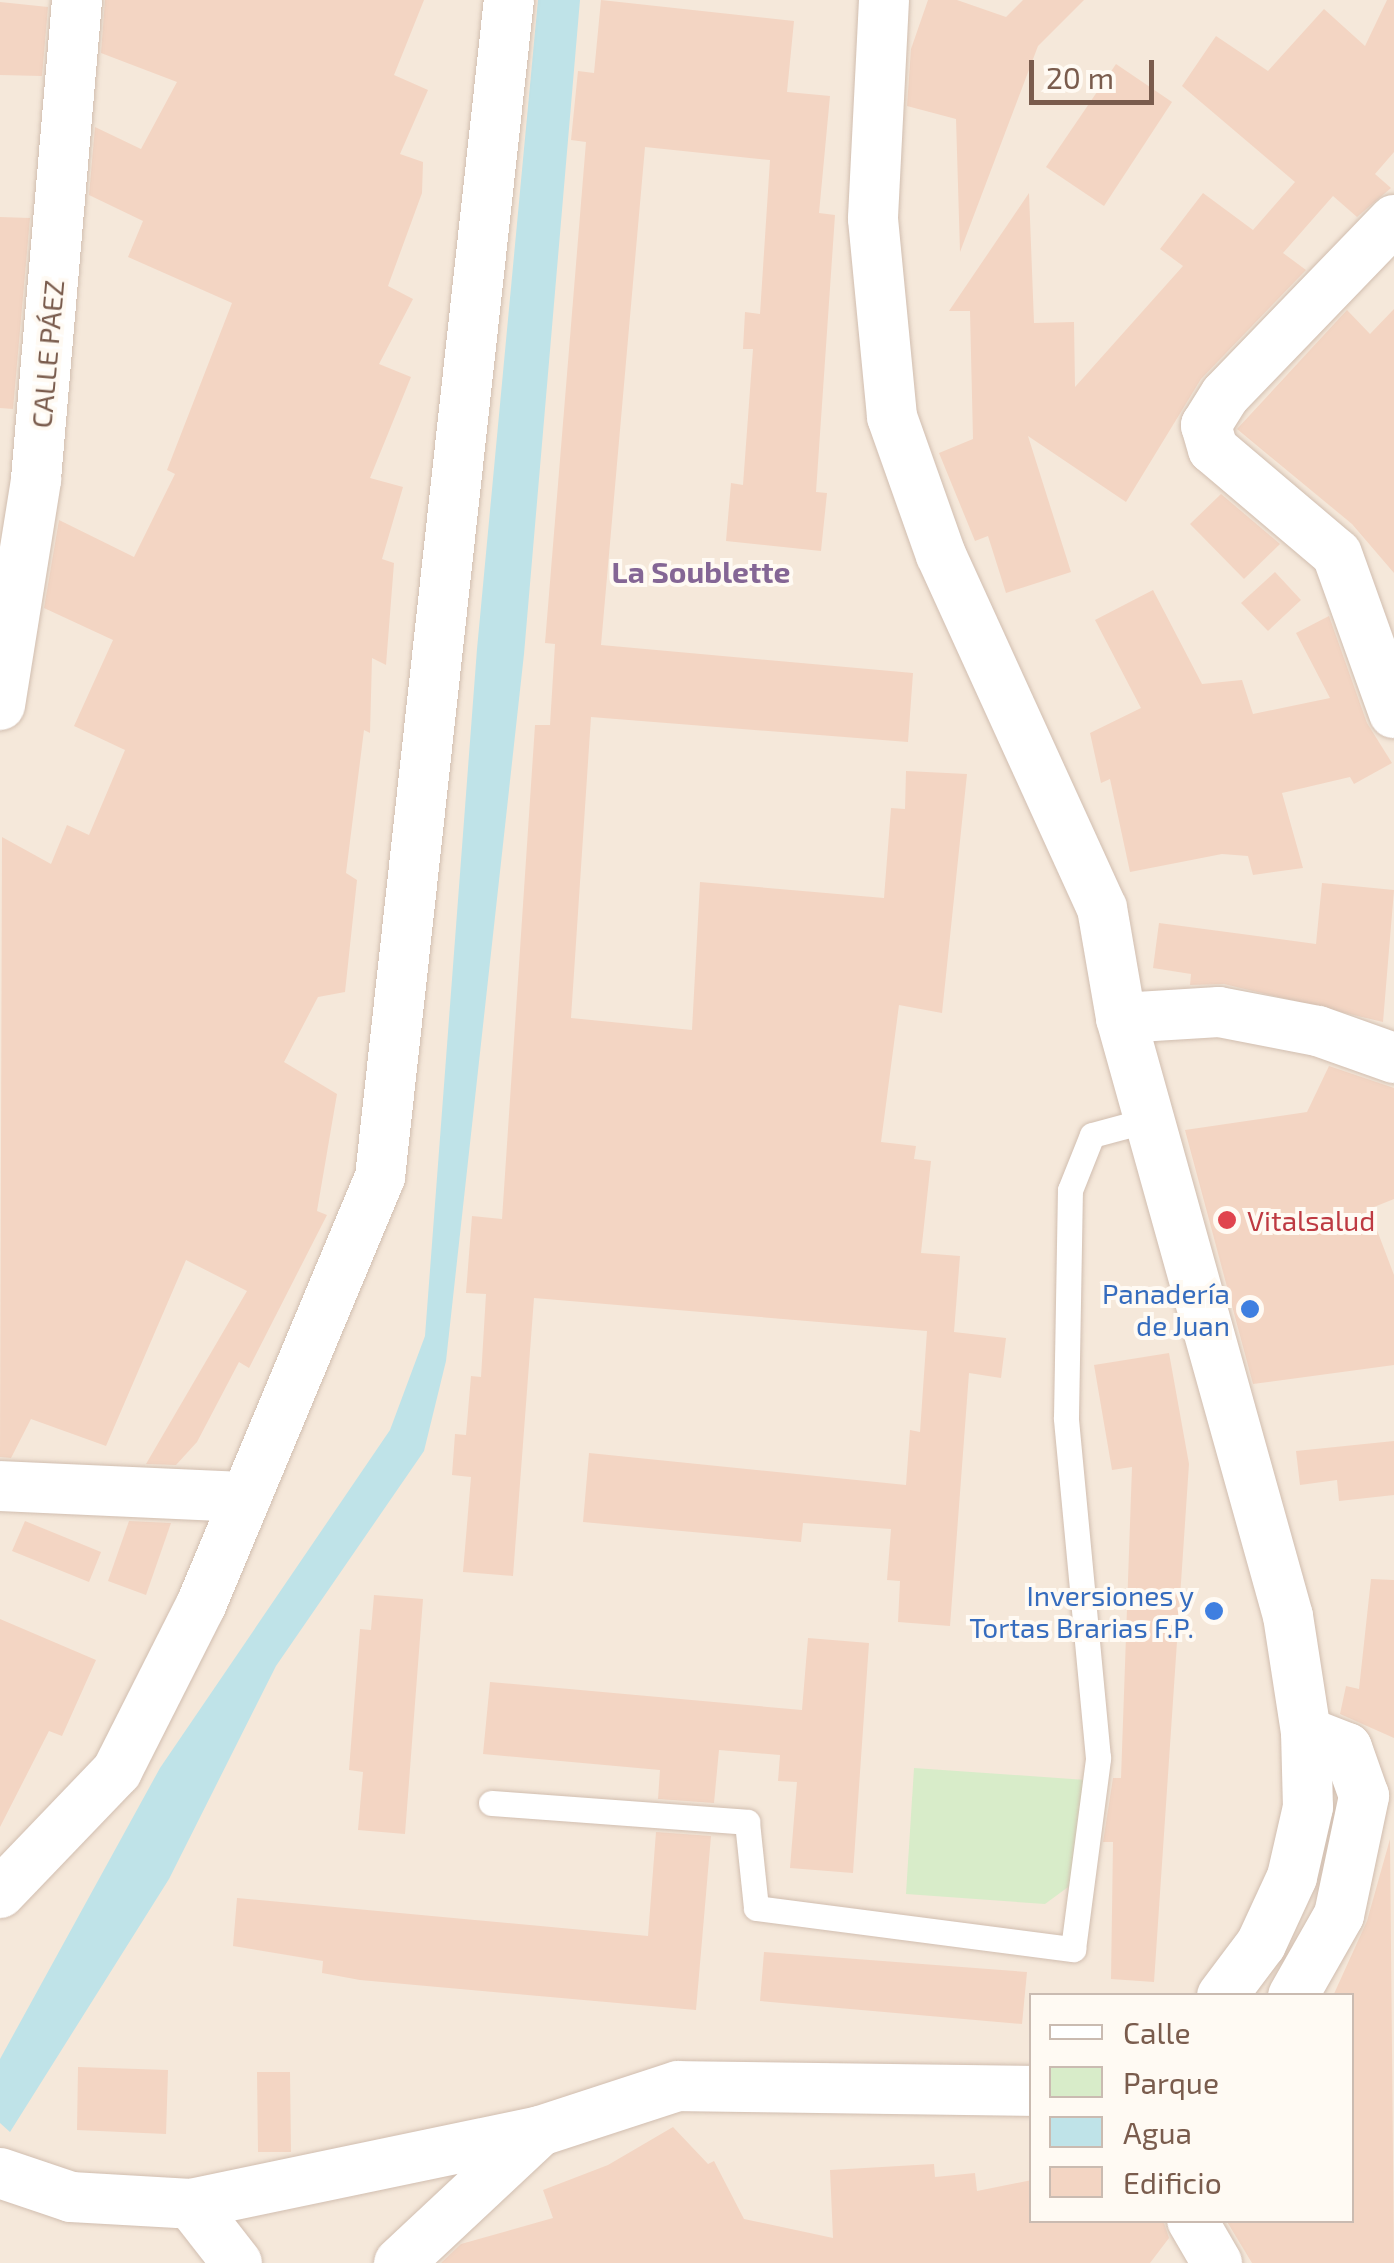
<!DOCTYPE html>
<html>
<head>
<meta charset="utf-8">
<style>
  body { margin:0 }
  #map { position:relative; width:1394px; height:2263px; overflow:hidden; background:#fdf6ec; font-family:"Exo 2",sans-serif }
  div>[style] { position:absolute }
  .residential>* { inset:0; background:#f5e8da }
  .green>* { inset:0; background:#d8ecc9 }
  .water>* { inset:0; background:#bfe3e8 }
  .building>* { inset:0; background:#f3d5c3 }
  .roads { filter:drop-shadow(0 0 2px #d1beb0) drop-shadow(0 0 2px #d1beb0) }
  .lane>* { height:25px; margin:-12.5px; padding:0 12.5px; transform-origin:12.5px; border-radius:12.5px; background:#fff }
  .street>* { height:50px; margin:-25px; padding:0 25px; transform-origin:25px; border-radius:25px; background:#fff }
  .dots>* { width:28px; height:28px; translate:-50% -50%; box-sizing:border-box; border:5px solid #fffaf3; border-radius:50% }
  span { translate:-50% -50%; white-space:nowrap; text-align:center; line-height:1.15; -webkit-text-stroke:8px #fffaf3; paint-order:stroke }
  .street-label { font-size:28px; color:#7a5c4d }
  .health-label { font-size:28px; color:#be3a42 }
  .left { translate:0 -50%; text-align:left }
  .shop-label { font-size:28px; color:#366cbe }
  .right { translate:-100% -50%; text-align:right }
  .neighbourhood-label { font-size:30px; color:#846695; font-weight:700 }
  .legend { position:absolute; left:1029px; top:1993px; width:325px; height:230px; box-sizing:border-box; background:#fffaf3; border:2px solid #cabbb1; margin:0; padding:12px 18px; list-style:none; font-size:30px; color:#7a5c4d }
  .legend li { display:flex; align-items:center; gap:20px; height:50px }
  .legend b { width:50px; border:2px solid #cabbb1 }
  .scale { position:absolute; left:1029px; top:60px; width:125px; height:45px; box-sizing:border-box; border:5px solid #7a5c4d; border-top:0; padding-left:12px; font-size:30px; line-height:35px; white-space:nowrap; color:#7a5c4d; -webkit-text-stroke:8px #fffaf3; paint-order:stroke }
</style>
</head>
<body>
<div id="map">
  <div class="residential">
    <i style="clip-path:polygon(evenodd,0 0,1394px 0,1394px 2263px,0 2263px,0 0,1032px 1996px,1352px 1996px,1352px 2220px,1032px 2220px,1032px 1996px)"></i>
  </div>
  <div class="green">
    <i style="clip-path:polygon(914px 1768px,1086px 1780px,1079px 1879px,1045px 1904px,906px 1894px)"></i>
  </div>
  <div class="water">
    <i style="clip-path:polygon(538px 0,580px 0,524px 654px,446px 1361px,424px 1451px,276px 1666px,169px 1879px,10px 2132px,0 2123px,0 2059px,160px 1768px,390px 1430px,425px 1336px,477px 649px)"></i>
  </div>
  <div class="building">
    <i style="clip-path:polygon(105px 0,424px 0,394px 75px,428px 90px,400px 154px,423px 162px,422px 193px,388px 286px,413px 299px,379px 364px,411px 377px,370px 478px,403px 487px,382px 559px,394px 563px,386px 665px,372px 658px,370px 733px,364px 730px,346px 873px,357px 880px,345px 992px,318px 997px,284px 1062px,337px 1094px,317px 1211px,327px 1215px,249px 1368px,239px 1362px,197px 1442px,176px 1465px,146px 1464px,247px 1291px,186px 1260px,106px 1446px,31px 1419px,11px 1458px,0 1457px,2px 837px,51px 864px,67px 825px,89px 835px,125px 750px,74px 726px,113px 640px,44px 608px,59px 520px,134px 557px,175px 474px,167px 470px,232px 303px,128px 257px,143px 221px,89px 195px,95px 127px,141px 149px,177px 82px,101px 53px)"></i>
    <i style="clip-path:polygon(601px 0,794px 21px,787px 92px,830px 96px,819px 213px,835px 215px,816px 492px,827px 493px,821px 551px,726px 541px,731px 483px,743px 485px,753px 349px,743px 349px,745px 312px,760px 314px,770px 160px,645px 147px,601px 645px,913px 673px,908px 742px,591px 717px,571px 1018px,692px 1030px,700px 882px,884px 898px,891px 808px,905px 809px,906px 771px,967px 774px,942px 1013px,899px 1005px,881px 1142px,916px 1146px,914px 1159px,931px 1161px,921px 1253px,960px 1256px,954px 1332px,1006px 1338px,1001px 1378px,969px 1373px,950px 1626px,898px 1622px,900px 1581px,887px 1580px,891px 1529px,803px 1523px,801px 1542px,583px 1522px,589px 1453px,906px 1485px,910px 1430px,920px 1432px,927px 1331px,534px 1298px,513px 1576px,463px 1572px,471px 1477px,452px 1475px,455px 1434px,466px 1435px,471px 1376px,481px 1377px,486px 1294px,466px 1293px,472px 1216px,502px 1219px,535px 725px,550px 725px,555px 644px,545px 643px,586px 142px,571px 140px,578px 71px,594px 73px)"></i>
    <i style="clip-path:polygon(928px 0,957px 0,1006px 17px,1023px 0,1084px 0,1038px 46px,960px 252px,956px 119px,907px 106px,911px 49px)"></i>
    <i style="clip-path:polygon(1387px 0,1394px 0,1394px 152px,1375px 174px,1391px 188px,1357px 217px,1333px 196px,1283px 253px,1306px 270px,1201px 379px,1126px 502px,1028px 436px,1071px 572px,1006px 593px,988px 536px,975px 541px,939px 453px,973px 439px,970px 311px,949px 311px,1029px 193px,1034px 323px,1074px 322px,1075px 387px,1183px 266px,1160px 249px,1203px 193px,1253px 230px,1295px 182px,1182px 86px,1216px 36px,1268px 71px,1324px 9px,1365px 46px)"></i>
    <i style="clip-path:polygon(0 2px,48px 7px,42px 76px,0 75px)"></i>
    <i style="clip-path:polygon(1116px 64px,1172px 102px,1104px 206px,1046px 167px)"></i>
    <i style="clip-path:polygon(0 217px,30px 218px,13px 409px,0 408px)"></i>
    <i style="clip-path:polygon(1394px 309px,1394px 573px,1352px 524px,1237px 429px,1347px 310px,1370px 334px)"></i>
    <i style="clip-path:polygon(1221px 494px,1280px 544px,1244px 579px,1190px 524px)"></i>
    <i style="clip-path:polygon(1275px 572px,1301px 600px,1268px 631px,1241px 603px)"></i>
    <i style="clip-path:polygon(1153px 590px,1202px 684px,1242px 680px,1253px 714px,1330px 698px,1296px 633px,1329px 616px,1367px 723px,1392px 763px,1354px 784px,1350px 777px,1282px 793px,1303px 868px,1253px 875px,1248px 856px,1222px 854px,1130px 872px,1110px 779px,1101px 783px,1090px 733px,1141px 708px,1095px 620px)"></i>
    <i style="clip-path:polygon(1322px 883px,1394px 890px,1383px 1022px,1224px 984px,1190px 985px,1191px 974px,1153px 968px,1159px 923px,1316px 944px)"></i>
    <i style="clip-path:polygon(1329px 1066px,1394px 1088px,1394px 1199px,1369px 1209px,1394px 1275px,1394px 1365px,1253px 1384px,1185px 1130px,1307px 1112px)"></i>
    <i style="clip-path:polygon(1169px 1353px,1189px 1464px,1154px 1982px,1111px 1979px,1113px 1842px,1103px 1842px,1113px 1778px,1121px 1778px,1132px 1467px,1112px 1470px,1094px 1365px)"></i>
    <i style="clip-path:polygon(1394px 1441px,1394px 1495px,1339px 1501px,1337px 1480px,1300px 1485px,1296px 1451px)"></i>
    <i style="clip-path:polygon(25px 1521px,101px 1552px,89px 1582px,12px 1551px)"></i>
    <i style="clip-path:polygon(129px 1521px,171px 1523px,146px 1595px,108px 1581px)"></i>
    <i style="clip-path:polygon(1371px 1579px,1394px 1580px,1394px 1738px,1340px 1714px,1346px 1686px,1359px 1689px)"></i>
    <i style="clip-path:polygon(374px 1595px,423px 1599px,405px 1834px,358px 1830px,363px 1772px,349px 1770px,360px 1629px,371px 1630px)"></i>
    <i style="clip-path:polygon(0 1619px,96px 1660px,62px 1736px,49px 1731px,0 1827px)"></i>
    <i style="clip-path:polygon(808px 1638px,869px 1643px,853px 1873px,790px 1868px,797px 1782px,778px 1781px,780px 1755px,719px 1750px,714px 1803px,658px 1799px,660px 1770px,483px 1754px,490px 1682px,802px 1710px)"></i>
    <i style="clip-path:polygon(656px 1832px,711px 1836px,696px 2010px,360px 1980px,322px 1973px,323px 1961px,233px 1946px,237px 1898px,648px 1936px)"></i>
    <i style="clip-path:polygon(1390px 1839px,1394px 2263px,1252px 2263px,1226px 2220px,1352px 2220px,1352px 1996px,1333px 1996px,1367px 1921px)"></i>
    <i style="clip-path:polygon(764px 1952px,1027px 1972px,1022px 2024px,760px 2001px)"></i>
    <i style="clip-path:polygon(78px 2067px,168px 2070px,166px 2134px,77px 2130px)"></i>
    <i style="clip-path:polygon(257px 2072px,290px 2072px,291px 2152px,258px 2152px)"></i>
    <i style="clip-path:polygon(673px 2127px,708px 2164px,714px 2161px,744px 2219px,833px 2238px,830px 2170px,934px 2164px,935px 2177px,975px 2173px,977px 2191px,1032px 2180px,1032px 2220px,1163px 2220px,1169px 2238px,1150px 2263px,441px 2263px,461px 2244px,553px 2218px,543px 2190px,608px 2165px)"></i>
  </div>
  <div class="roads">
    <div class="lane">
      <i style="left:491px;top:1803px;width:257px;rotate:4.2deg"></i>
      <i style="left:747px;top:1822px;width:86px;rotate:84deg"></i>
      <i style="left:756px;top:1908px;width:320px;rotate:7.4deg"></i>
      <i style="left:1073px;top:1949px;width:193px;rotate:-82.5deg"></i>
      <i style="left:1098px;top:1758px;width:342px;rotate:-95.4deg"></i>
      <i style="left:1066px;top:1417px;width:227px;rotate:-89deg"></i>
      <i style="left:1070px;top:1190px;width:59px;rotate:-68.2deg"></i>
      <i style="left:1092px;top:1135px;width:65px;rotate:-15.1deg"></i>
    </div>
    <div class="street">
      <i style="left:884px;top:0;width:219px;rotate:92.9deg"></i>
      <i style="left:873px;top:219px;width:199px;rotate:84.5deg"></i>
      <i style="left:892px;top:417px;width:146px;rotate:70.5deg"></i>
      <i style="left:941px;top:555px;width:388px;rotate:65.5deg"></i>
      <i style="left:1102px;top:908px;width:112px;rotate:80.2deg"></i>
      <i style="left:1121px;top:1018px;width:621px;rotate:74.4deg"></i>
      <i style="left:1288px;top:1616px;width:117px;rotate:81.2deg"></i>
      <i style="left:1306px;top:1732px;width:75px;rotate:88.5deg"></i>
      <i style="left:1308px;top:1807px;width:72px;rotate:102.9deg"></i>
      <i style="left:1292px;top:1877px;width:74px;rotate:114.8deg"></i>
      <i style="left:1261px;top:1944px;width:65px;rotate:126.9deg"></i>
      <i style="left:1394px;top:220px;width:243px;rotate:134deg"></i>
      <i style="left:1225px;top:395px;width:36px;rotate:122deg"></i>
      <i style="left:1206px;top:425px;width:25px;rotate:74deg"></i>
      <i style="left:1213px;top:449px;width:162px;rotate:40.3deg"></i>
      <i style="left:1337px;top:554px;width:169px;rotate:70.3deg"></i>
      <i style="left:0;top:705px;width:229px;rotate:-80.9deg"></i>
      <i style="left:36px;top:479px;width:481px;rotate:-85.1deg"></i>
      <i style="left:1121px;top:1018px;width:98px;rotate:-3.5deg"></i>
      <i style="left:1219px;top:1012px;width:101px;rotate:10.9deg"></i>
      <i style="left:1318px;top:1031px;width:81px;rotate:19.6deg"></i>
      <i style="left:0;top:1486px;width:246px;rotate:2.6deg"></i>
      <i style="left:0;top:1893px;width:169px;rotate:-46.2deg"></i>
      <i style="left:117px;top:1771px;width:186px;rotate:-63.2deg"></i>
      <i style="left:201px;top:1605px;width:464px;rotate:-67.3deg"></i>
      <i style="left:380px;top:1177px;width:1184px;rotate:-83.75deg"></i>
      <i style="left:1293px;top:1996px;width:93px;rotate:-60.4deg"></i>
      <i style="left:1339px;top:1915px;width:122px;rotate:-78.1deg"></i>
      <i style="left:1364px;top:1796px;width:51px;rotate:-109.5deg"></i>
      <i style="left:1347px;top:1748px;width:44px;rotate:-158.7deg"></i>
      <i style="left:0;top:2173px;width:75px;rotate:18.7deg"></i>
      <i style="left:71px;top:2197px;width:120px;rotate:3.3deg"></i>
      <i style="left:191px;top:2204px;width:357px;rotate:-11.8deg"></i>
      <i style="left:540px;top:2131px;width:145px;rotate:-18.1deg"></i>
      <i style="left:678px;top:2086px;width:354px;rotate:0.8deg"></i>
      <i style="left:191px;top:2204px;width:75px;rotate:52.1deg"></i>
      <i style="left:1192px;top:2220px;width:50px;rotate:59.8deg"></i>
      <i style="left:399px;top:2263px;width:193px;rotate:-43.1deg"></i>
    </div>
  </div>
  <div class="dots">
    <i style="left:1227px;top:1220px;background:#e0444e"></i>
    <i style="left:1250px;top:1309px;background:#3f7fe0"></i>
    <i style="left:1214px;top:1611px;background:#3f7fe0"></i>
  </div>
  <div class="street-label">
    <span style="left:47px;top:354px;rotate:-85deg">CALLE PÁEZ</span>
  </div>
  <div class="health-label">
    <span class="left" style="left:1247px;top:1220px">Vitalsalud</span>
  </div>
  <div class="shop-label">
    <span class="right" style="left:1230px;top:1309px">Panadería<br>de Juan</span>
    <span class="right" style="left:1194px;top:1611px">Inversiones y<br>Tortas Brarias F.P.</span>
  </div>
  <div class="neighbourhood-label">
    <span style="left:701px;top:571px">La Soublette</span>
  </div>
  <ul class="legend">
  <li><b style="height:12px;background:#fff"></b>Calle</li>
  <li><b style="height:28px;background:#d8ecc9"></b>Parque</li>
  <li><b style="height:28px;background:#bfe3e8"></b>Agua</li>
  <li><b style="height:28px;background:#f3d5c3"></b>Edificio</li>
  </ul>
  <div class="scale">20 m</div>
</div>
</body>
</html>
